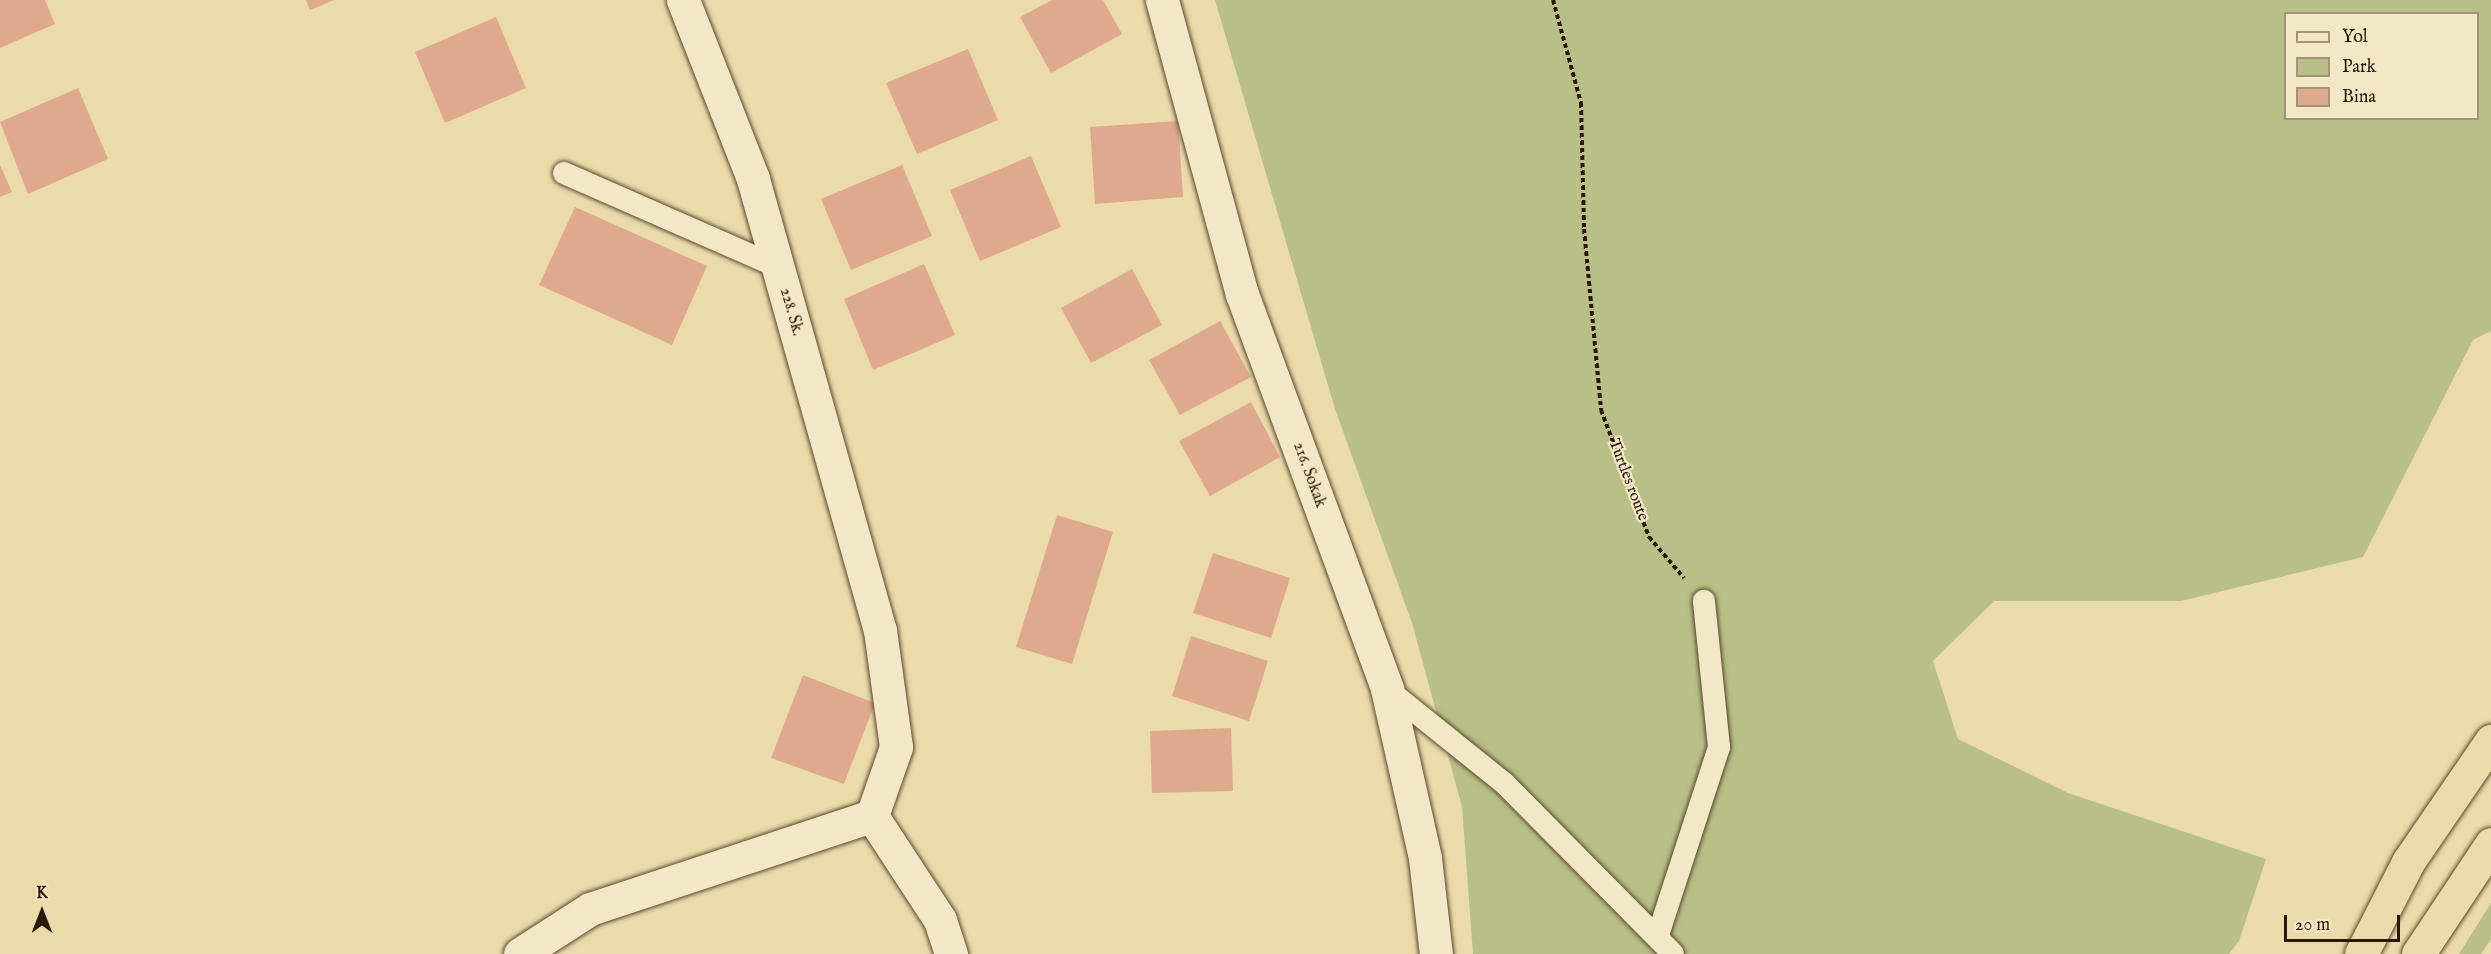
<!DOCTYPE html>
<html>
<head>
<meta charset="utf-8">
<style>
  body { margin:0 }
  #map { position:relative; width:2491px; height:954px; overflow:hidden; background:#ebdbab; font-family:"IM FELL English",serif }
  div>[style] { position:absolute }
  .green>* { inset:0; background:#b8c088 }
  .building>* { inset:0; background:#dfa98e }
  .path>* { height:4px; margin-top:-2px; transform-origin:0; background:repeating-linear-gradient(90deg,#2d1703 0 4.5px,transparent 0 7.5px) }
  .roads { filter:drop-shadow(0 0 2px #5c482d) drop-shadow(0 0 2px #5c482d) }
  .service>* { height:22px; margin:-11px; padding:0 11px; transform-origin:11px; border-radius:11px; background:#f2e8c8 }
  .minor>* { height:33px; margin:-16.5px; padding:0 16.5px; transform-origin:16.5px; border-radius:16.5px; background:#f2e8c8 }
  .trunk>* { height:33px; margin:-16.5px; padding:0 16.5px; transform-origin:16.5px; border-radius:16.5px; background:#ebdbab }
  span { translate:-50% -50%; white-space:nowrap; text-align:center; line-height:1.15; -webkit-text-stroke:4.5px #f2e8c8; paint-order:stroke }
  .street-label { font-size:16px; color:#2d1703 }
  .legend { position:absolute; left:2284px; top:12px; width:195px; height:108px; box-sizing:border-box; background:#f2e8c8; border:2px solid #a39479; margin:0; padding:8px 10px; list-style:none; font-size:18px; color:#2d1703 }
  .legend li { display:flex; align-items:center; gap:12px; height:30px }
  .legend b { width:30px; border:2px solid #a39479 }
  .north { position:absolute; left:12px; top:882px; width:60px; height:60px; -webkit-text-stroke:4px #f2e8c8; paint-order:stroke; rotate:0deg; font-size:16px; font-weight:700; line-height:24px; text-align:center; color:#2d1703 }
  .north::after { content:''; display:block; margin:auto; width:21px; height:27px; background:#2d1703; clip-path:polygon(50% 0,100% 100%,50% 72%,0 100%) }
  .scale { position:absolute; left:2284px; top:915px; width:116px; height:27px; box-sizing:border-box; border:3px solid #2d1703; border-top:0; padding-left:8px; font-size:18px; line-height:21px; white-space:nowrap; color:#2d1703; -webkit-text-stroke:4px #f2e8c8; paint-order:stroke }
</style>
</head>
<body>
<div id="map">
  <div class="green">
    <i style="clip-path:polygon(evenodd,1215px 0,2491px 0,2491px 331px,2473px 340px,2363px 557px,2181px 601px,1994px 601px,1933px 661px,1958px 739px,2068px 793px,2266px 859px,2239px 941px,2229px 954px,1473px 954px,1462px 807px,1412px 623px,1335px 409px,1215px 0,2286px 14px,2478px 14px,2478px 118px,2286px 118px,2286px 14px)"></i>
    <i style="clip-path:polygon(2491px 903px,2491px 939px,2481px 954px,2459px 954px)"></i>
  </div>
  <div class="building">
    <i style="clip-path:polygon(0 0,45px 0,55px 24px,0 48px)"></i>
    <i style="clip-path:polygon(306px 0,334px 0,310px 10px)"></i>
    <i style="clip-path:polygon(1052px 0,1103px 0,1122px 34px,1051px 73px,1020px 17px)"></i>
    <i style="clip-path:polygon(496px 17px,526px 88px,445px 123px,415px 52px)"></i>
    <i style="clip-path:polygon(968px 49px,998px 120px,917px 154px,886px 83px)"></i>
    <i style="clip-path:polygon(78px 88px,108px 159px,28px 194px,0 122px)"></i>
    <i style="clip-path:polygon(1178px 121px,1183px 197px,1095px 204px,1090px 127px)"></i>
    <i style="clip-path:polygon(1031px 156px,1061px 227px,980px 261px,950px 190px)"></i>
    <i style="clip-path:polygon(0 165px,12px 192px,0 197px)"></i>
    <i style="clip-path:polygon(902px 165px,932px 236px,851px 270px,821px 199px)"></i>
    <i style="clip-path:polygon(575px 207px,707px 266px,672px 345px,539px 285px)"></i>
    <i style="clip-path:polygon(924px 264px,955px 335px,873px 370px,844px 299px)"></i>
    <i style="clip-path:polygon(1132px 269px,1162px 325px,1091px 363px,1061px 308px)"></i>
    <i style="clip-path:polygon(1220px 321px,1251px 377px,1180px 415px,1149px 360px)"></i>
    <i style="clip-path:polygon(1251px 402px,1280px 457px,1210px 496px,1179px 441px)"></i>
    <i style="clip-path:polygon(1057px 515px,1113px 532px,1072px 664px,1016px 647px)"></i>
    <i style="clip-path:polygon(1213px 553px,1290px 578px,1271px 638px,1193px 613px)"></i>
    <i style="clip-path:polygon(1191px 636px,1268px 661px,1249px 721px,1172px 696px)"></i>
    <i style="clip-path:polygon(803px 675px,875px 703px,844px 784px,771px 758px)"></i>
    <i style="clip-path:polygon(1231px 728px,1233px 791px,1152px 793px,1150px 731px)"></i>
  </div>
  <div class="path">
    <i style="left:1553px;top:0;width:107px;rotate:74.8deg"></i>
    <i style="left:1581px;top:103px;width:126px;rotate:88.6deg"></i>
    <i style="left:1584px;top:229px;width:182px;rotate:84.6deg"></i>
    <i style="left:1601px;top:410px;width:136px;rotate:69.3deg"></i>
    <i style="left:1649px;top:537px;width:54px;rotate:49.5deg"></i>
  </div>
  <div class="roads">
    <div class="service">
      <i style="left:564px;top:173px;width:234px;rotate:23.7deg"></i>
      <i style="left:1387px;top:689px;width:150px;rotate:38.8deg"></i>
      <i style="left:1504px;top:783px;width:240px;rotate:45.3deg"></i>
      <i style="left:1658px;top:935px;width:198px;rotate:-72deg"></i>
      <i style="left:1719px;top:747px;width:147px;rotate:-95.9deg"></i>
    </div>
    <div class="minor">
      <i style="left:683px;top:0;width:192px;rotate:68.6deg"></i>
      <i style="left:753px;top:179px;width:469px;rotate:74.3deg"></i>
      <i style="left:880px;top:630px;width:118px;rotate:82.2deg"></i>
      <i style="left:896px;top:747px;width:73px;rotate:109.2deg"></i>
      <i style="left:872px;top:816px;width:124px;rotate:56.8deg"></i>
      <i style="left:940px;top:920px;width:36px;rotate:72deg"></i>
      <i style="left:1162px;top:0;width:305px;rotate:74.8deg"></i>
      <i style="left:1242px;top:294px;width:421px;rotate:69.8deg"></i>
      <i style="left:1387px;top:689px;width:173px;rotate:77.3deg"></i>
      <i style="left:1425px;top:858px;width:97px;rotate:83.5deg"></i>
      <i style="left:520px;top:954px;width:83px;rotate:-32.7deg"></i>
      <i style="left:590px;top:909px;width:297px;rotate:-18.3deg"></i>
    </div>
    <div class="trunk">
      <i style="left:2361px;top:954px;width:103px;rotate:-62.9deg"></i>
      <i style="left:2408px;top:862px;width:147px;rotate:-55.6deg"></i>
      <i style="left:2418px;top:954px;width:132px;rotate:-56.4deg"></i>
    </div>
  </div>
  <div class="street-label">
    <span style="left:791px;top:312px;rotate:74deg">228. Sk.</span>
    <span style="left:1309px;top:475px;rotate:70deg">216. Sokak</span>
    <span style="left:1628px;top:480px;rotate:69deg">Turtles route</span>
  </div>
  <ul class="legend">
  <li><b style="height:8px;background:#f2e8c8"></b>Yol</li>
  <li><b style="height:16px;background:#b8c088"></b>Park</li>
  <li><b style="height:16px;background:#dfa98e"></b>Bina</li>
  </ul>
  <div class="north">K</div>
  <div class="scale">20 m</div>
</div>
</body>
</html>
